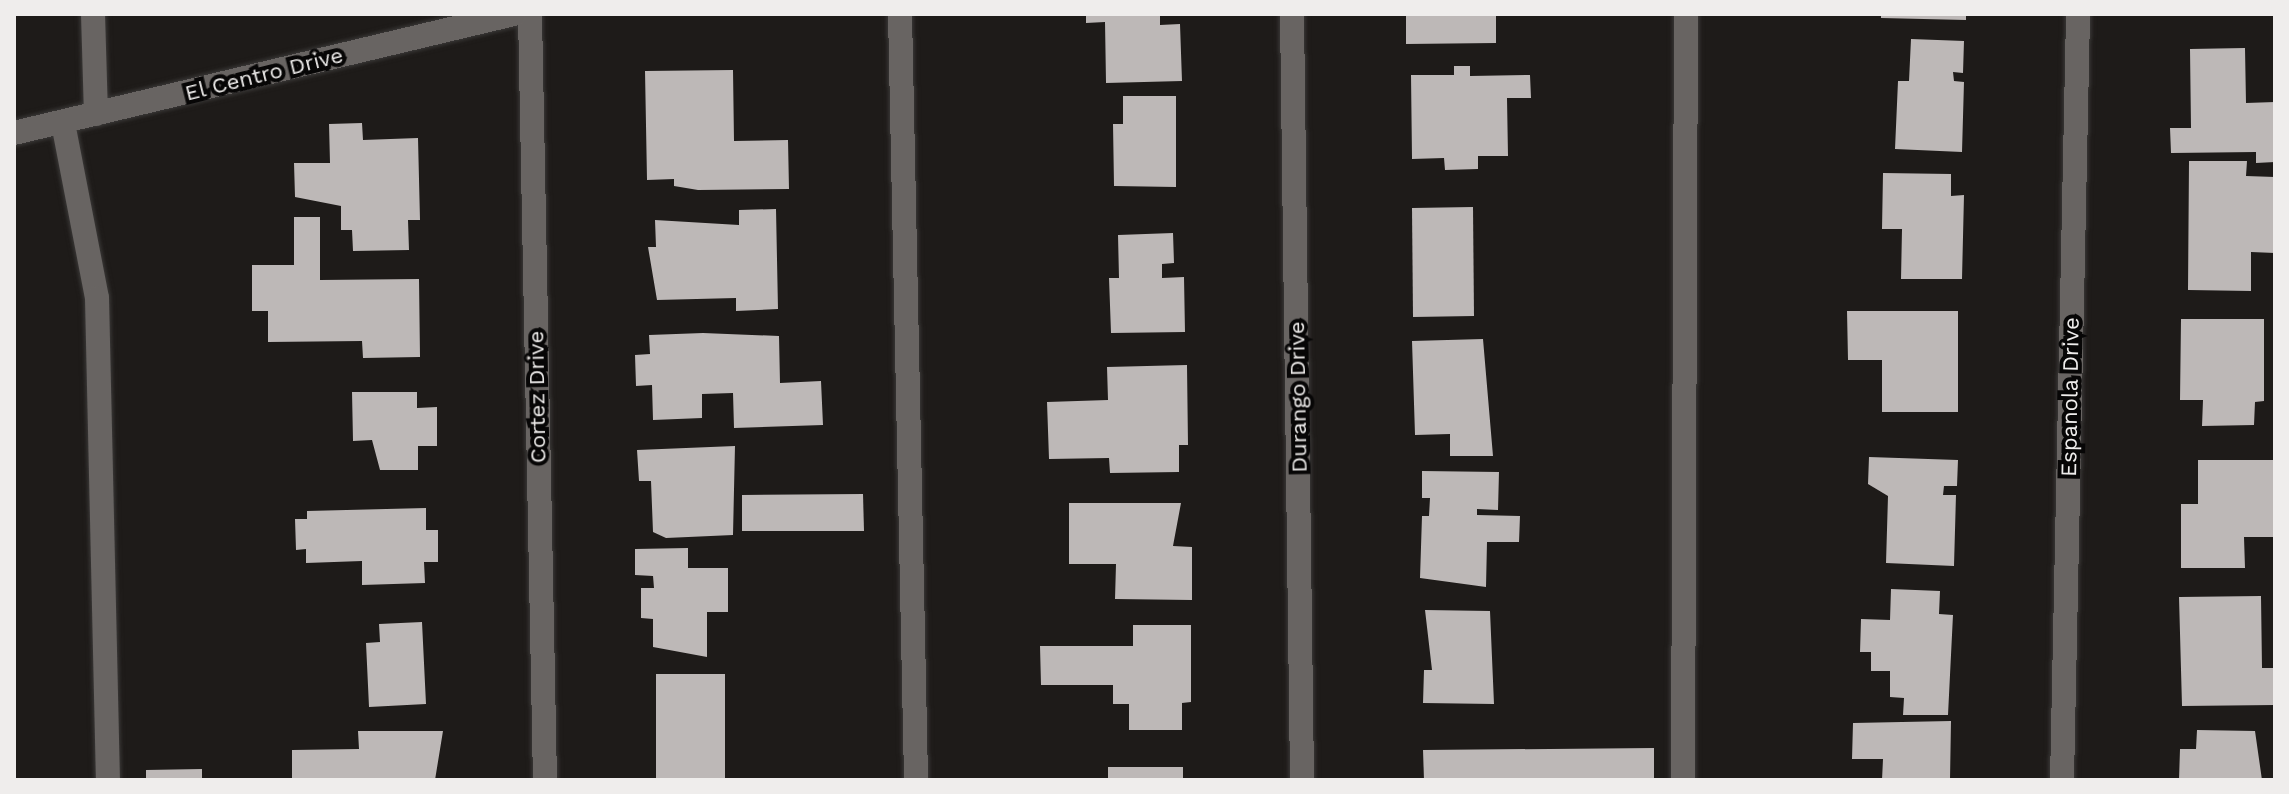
<!DOCTYPE html>
<html>
<head>
<meta charset="utf-8">
<style>
  body { margin:0 }
  #map { position:relative; width:2289px; height:794px; overflow:hidden; background:#1e1b19; font-family:"Work Sans",sans-serif }
  div>[style] { position:absolute }
  .building>* { inset:0; background:#bdb8b7 }
  .roads { filter:drop-shadow(0 0 2px #3b3938) drop-shadow(0 0 2px #3b3938) }
  .minor>* { height:24px; margin:-12px; padding:0 12px; transform-origin:12px; border-radius:12px; background:#686462 }
  span { translate:-50% -50%; white-space:nowrap; text-align:center; line-height:1.15; -webkit-text-stroke:8px #070606; paint-order:stroke }
  .street-label { font-size:22px; color:#efedec }
  .frame { position:absolute; inset:0; border:16px solid #efedec; pointer-events:none }
</style>
</head>
<body>
<div id="map">
  <div class="building">
    <i style="clip-path:polygon(1086px 14px,1160px 14px,1160px 25px,1180px 24px,1182px 81px,1106px 83px,1105px 22px,1086px 23px)"></i>
    <i style="clip-path:polygon(1406px 14px,1496px 14px,1496px 43px,1406px 44px)"></i>
    <i style="clip-path:polygon(1881px 14px,1966px 14px,1966px 20px,1881px 18px)"></i>
    <i style="clip-path:polygon(1911px 39px,1964px 41px,1963px 73px,1953px 72px,1954px 81px,1964px 82px,1962px 152px,1895px 149px,1898px 81px,1909px 81px)"></i>
    <i style="clip-path:polygon(2245px 48px,2246px 103px,2275px 102px,2275px 162px,2256px 163px,2256px 152px,2171px 153px,2170px 128px,2191px 128px,2190px 49px)"></i>
    <i style="clip-path:polygon(1454px 66px,1470px 66px,1470px 76px,1530px 75px,1531px 98px,1507px 98px,1508px 156px,1478px 156px,1478px 169px,1445px 170px,1444px 158px,1412px 159px,1411px 75px,1454px 75px)"></i>
    <i style="clip-path:polygon(733px 70px,734px 141px,788px 140px,789px 189px,698px 190px,674px 186px,674px 179px,647px 180px,645px 71px)"></i>
    <i style="clip-path:polygon(1123px 96px,1176px 96px,1176px 187px,1114px 186px,1113px 124px,1123px 124px)"></i>
    <i style="clip-path:polygon(362px 123px,363px 140px,418px 138px,420px 220px,408px 220px,409px 250px,353px 251px,352px 230px,341px 230px,341px 206px,295px 197px,294px 163px,330px 163px,329px 124px)"></i>
    <i style="clip-path:polygon(2189px 161px,2247px 161px,2246px 176px,2275px 177px,2275px 253px,2251px 252px,2251px 291px,2188px 290px)"></i>
    <i style="clip-path:polygon(1883px 173px,1951px 174px,1951px 196px,1964px 195px,1962px 279px,1901px 279px,1902px 229px,1882px 229px)"></i>
    <i style="clip-path:polygon(1473px 207px,1474px 316px,1413px 317px,1412px 208px)"></i>
    <i style="clip-path:polygon(776px 209px,778px 309px,736px 311px,736px 298px,657px 300px,648px 247px,656px 247px,655px 220px,739px 225px,739px 210px)"></i>
    <i style="clip-path:polygon(294px 217px,320px 217px,320px 280px,419px 279px,420px 357px,363px 358px,362px 341px,268px 342px,268px 311px,252px 311px,252px 265px,294px 265px)"></i>
    <i style="clip-path:polygon(1173px 233px,1174px 263px,1162px 264px,1162px 278px,1184px 277px,1185px 332px,1111px 333px,1109px 278px,1119px 278px,1118px 235px)"></i>
    <i style="clip-path:polygon(1847px 311px,1958px 311px,1958px 412px,1882px 412px,1882px 360px,1848px 360px)"></i>
    <i style="clip-path:polygon(2181px 319px,2264px 319px,2264px 401px,2255px 402px,2254px 425px,2202px 426px,2203px 400px,2180px 400px)"></i>
    <i style="clip-path:polygon(703px 333px,779px 336px,780px 383px,821px 381px,823px 425px,734px 428px,733px 393px,702px 394px,702px 418px,653px 420px,652px 385px,636px 386px,635px 355px,650px 354px,649px 335px)"></i>
    <i style="clip-path:polygon(1483px 339px,1493px 456px,1450px 456px,1450px 434px,1415px 435px,1412px 341px)"></i>
    <i style="clip-path:polygon(1187px 365px,1188px 445px,1179px 445px,1179px 472px,1110px 473px,1109px 458px,1049px 459px,1047px 402px,1108px 400px,1107px 367px)"></i>
    <i style="clip-path:polygon(352px 392px,417px 392px,417px 408px,437px 407px,437px 446px,418px 446px,418px 470px,380px 470px,372px 440px,353px 441px)"></i>
    <i style="clip-path:polygon(735px 446px,733px 535px,666px 538px,653px 532px,651px 481px,639px 481px,637px 450px)"></i>
    <i style="clip-path:polygon(1869px 457px,1958px 460px,1957px 486px,1944px 486px,1943px 495px,1956px 495px,1954px 566px,1886px 563px,1888px 496px,1868px 484px)"></i>
    <i style="clip-path:polygon(2198px 460px,2275px 460px,2275px 537px,2244px 537px,2245px 568px,2181px 568px,2181px 504px,2198px 504px)"></i>
    <i style="clip-path:polygon(1422px 471px,1499px 472px,1498px 510px,1477px 509px,1477px 515px,1520px 516px,1519px 542px,1487px 542px,1486px 587px,1420px 578px,1422px 516px,1429px 516px,1430px 498px,1422px 498px)"></i>
    <i style="clip-path:polygon(863px 494px,864px 531px,742px 531px,742px 495px)"></i>
    <i style="clip-path:polygon(1069px 503px,1181px 503px,1173px 546px,1192px 547px,1192px 600px,1115px 599px,1116px 564px,1069px 564px)"></i>
    <i style="clip-path:polygon(426px 508px,426px 530px,438px 530px,438px 562px,424px 562px,425px 583px,362px 585px,362px 561px,306px 563px,306px 549px,296px 550px,295px 519px,307px 519px,307px 511px)"></i>
    <i style="clip-path:polygon(688px 548px,688px 568px,728px 568px,728px 612px,707px 612px,707px 657px,653px 647px,653px 619px,641px 618px,641px 588px,654px 588px,653px 576px,635px 575px,635px 549px)"></i>
    <i style="clip-path:polygon(1891px 589px,1940px 591px,1939px 614px,1953px 615px,1948px 715px,1903px 715px,1904px 698px,1890px 697px,1890px 671px,1871px 671px,1871px 652px,1860px 652px,1861px 619px,1890px 620px)"></i>
    <i style="clip-path:polygon(2261px 596px,2262px 668px,2275px 668px,2275px 705px,2182px 706px,2179px 597px)"></i>
    <i style="clip-path:polygon(1425px 610px,1490px 611px,1494px 704px,1423px 703px,1424px 670px,1432px 670px)"></i>
    <i style="clip-path:polygon(422px 622px,426px 704px,369px 707px,366px 643px,380px 642px,379px 624px)"></i>
    <i style="clip-path:polygon(1133px 625px,1191px 625px,1191px 702px,1182px 703px,1182px 730px,1129px 730px,1129px 704px,1113px 704px,1113px 685px,1041px 685px,1040px 646px,1133px 646px)"></i>
    <i style="clip-path:polygon(656px 674px,725px 674px,725px 780px,656px 780px)"></i>
    <i style="clip-path:polygon(1951px 721px,1950px 780px,1882px 780px,1883px 759px,1852px 759px,1853px 723px)"></i>
    <i style="clip-path:polygon(2197px 730px,2255px 731px,2262px 780px,2179px 780px,2180px 749px,2196px 749px)"></i>
    <i style="clip-path:polygon(358px 731px,443px 731px,435px 780px,292px 780px,292px 750px,359px 749px)"></i>
    <i style="clip-path:polygon(1654px 748px,1654px 780px,1424px 780px,1423px 750px)"></i>
    <i style="clip-path:polygon(1108px 767px,1183px 767px,1183px 780px,1108px 780px)"></i>
    <i style="clip-path:polygon(202px 769px,202px 780px,146px 780px,146px 770px)"></i>
  </div>
  <div class="roads">
    <div class="minor">
      <i style="left:93px;top:14px;width:100px;rotate:88.3deg"></i>
      <i style="left:530px;top:14px;width:766px;rotate:88.88deg"></i>
      <i style="left:900px;top:14px;width:766px;rotate:88.8deg"></i>
      <i style="left:1292px;top:14px;width:766px;rotate:89.25deg"></i>
      <i style="left:63px;top:123px;width:178px;rotate:79deg"></i>
      <i style="left:97px;top:298px;width:482px;rotate:88.7deg"></i>
      <i style="left:14px;top:133px;width:514px;rotate:-13.39deg"></i>
      <i style="left:1683px;top:780px;width:766px;rotate:-89.78deg"></i>
      <i style="left:2062px;top:780px;width:766px;rotate:-88.8deg"></i>
    </div>
  </div>
  <div class="street-label">
    <span style="left:264px;top:74px;rotate:-14deg">El Centro Drive</span>
    <span style="left:537px;top:397px;rotate:-91deg">Cortez Drive</span>
    <span style="left:1298px;top:397px;rotate:-91deg">Durango Drive</span>
    <span style="left:2070px;top:397px;rotate:-89deg">Espanola Drive</span>
  </div>
  <div class="frame"></div>
</div>
</body>
</html>
